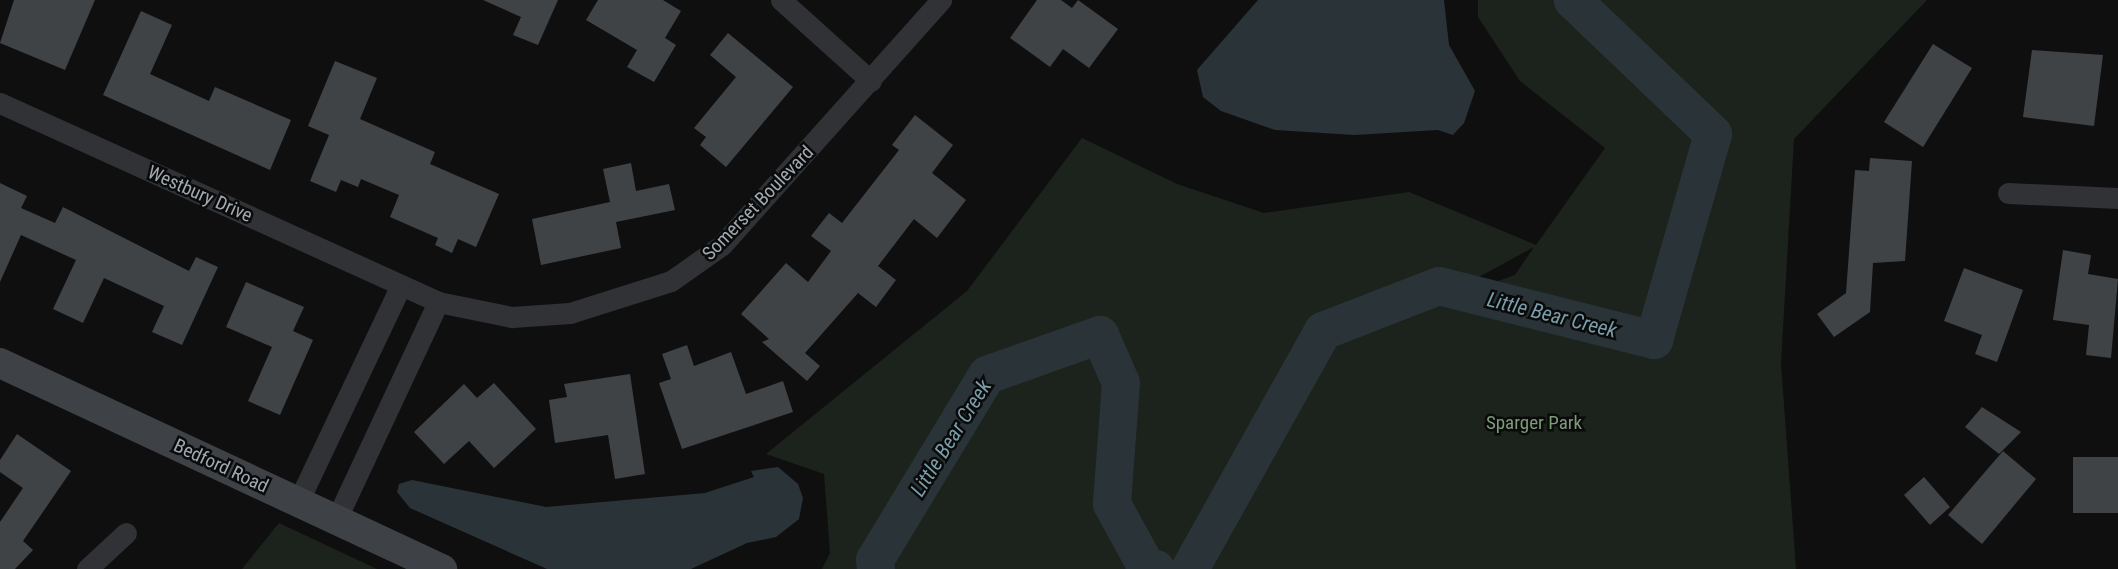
<!DOCTYPE html>
<html>
<head>
<meta charset="utf-8">
<style>
  body { margin:0 }
  #map { position:relative; width:2118px; height:569px; overflow:hidden; background:#0f0f10; font-family:"Roboto Condensed",sans-serif }
  div>[style] { position:absolute }
  .green>* { inset:0; background:#1c231c }
  .water>* { inset:0; background:#2a3438 }
  .river>* { height:38px; margin:-19px; padding:0 19px; transform-origin:19px; border-radius:19px; background:#2a3438 }
  .building>* { inset:0; background:#404346 }
  .street>* { height:21px; margin:-10.5px; padding:0 10.5px; transform-origin:10.5px; border-radius:10.5px; background:#303235 }
  .secondary>* { height:30px; margin:-15px; padding:0 15px; transform-origin:15px; border-radius:15px; background:#3e4145 }
  span { translate:-50% -50%; white-space:nowrap; text-align:center; line-height:1.15; -webkit-text-stroke:5px #0a0a0b; paint-order:stroke }
  .street-label { font-size:19px; color:#a1a9b0 }
  .park-label { font-size:19px; color:#7e9b79 }
  .water-label { font-size:21px; color:#799eaa; font-style:italic }
</style>
</head>
<body>
<div id="map">
  <div class="green">
    <i style="clip-path:polygon(evenodd,1478px 0,1927px 0,1794px 139px,1781px 363px,1796px 569px,822px 569px,830px 553px,824px 474px,766px 454px,967px 291px,1082px 138px,1177px 184px,1264px 213px,1409px 192px,1536px 245px,1605px 148px,1520px 81px,1478px 17px,1478px 0,1534px 247px,1515px 275px,1422px 308px,1534px 247px)"></i>
    <i style="clip-path:polygon(279px 523px,377px 569px,242px 569px)"></i>
  </div>
  <div class="water">
    <i style="clip-path:polygon(1258px 0,1444px 0,1449px 45px,1475px 91px,1464px 123px,1453px 135px,1438px 130px,1354px 135px,1275px 130px,1221px 111px,1203px 97px,1197px 70px)"></i>
    <i style="clip-path:polygon(778px 467px,798px 484px,803px 498px,799px 519px,776px 537px,747px 543px,691px 569px,547px 569px,410px 508px,397px 492px,399px 484px,412px 480px,546px 507px,705px 493px,754px 477px,751px 471px)"></i>
  </div>
  <div class="river">
    <i style="left:876px;top:569px;width:9px;rotate:-96deg"></i>
    <i style="left:875px;top:560px;width:216px;rotate:-58.8deg"></i>
    <i style="left:987px;top:375px;width:120px;rotate:-19.5deg"></i>
    <i style="left:1100px;top:335px;width:52px;rotate:66.4deg"></i>
    <i style="left:1121px;top:383px;width:121px;rotate:94.3deg"></i>
    <i style="left:1112px;top:504px;width:73px;rotate:61.3deg"></i>
    <i style="left:1147px;top:568px;width:9px;rotate:6deg"></i>
    <i style="left:1190px;top:569px;width:273px;rotate:-60.8deg"></i>
    <i style="left:1323px;top:331px;width:124px;rotate:-21.2deg"></i>
    <i style="left:1439px;top:286px;width:222px;rotate:14.1deg"></i>
    <i style="left:1654px;top:340px;width:214px;rotate:-74deg"></i>
    <i style="left:1713px;top:134px;width:194px;rotate:-136.3deg"></i>
  </div>
  <div class="building">
    <i style="clip-path:polygon(14px 0,95px 0,65px 70px,0 43px)"></i>
    <i style="clip-path:polygon(483px 0,558px 0,538px 45px,513px 35px,521px 17px)"></i>
    <i style="clip-path:polygon(598px 0,663px 0,681px 11px,665px 38px,676px 45px,654px 82px,627px 67px,637px 50px,586px 20px)"></i>
    <i style="clip-path:polygon(1037px 0,1061px 0,1072px 8px,1078px 0,1118px 29px,1089px 68px,1063px 49px,1050px 67px,1010px 38px)"></i>
    <i style="clip-path:polygon(141px 11px,172px 25px,150px 74px,209px 101px,215px 87px,291px 120px,270px 170px,103px 95px)"></i>
    <i style="clip-path:polygon(728px 33px,793px 87px,726px 167px,700px 145px,706px 137px,694px 128px,736px 77px,710px 55px)"></i>
    <i style="clip-path:polygon(1933px 44px,1972px 68px,1923px 147px,1884px 122px)"></i>
    <i style="clip-path:polygon(2032px 50px,2103px 55px,2094px 126px,2023px 117px)"></i>
    <i style="clip-path:polygon(335px 61px,377px 78px,360px 119px,435px 152px,430px 164px,499px 194px,476px 247px,458px 239px,452px 253px,435px 245px,438px 238px,390px 217px,399px 195px,361px 179px,358px 187px,341px 180px,336px 192px,310px 181px,329px 135px,308px 126px)"></i>
    <i style="clip-path:polygon(915px 115px,953px 145px,932px 173px,966px 200px,937px 238px,914px 219px,878px 266px,896px 280px,876px 307px,858px 293px,805px 353px,820px 366px,807px 381px,762px 342px,769px 339px,741px 314px,786px 263px,808px 282px,831px 251px,811px 236px,829px 213px,842px 223px,899px 150px,892px 145px)"></i>
    <i style="clip-path:polygon(1870px 158px,1912px 161px,1905px 261px,1873px 263px,1870px 312px,1834px 337px,1817px 314px,1846px 293px,1855px 170px,1869px 171px)"></i>
    <i style="clip-path:polygon(631px 163px,636px 191px,669px 184px,675px 210px,616px 222px,621px 248px,541px 265px,532px 219px,610px 202px,603px 169px)"></i>
    <i style="clip-path:polygon(0 183px,27px 196px,21px 208px,55px 223px,63px 207px,189px 271px,196px 257px,218px 267px,182px 345px,152px 332px,164px 306px,104px 278px,83px 323px,53px 309px,76px 260px,21px 235px,0 282px)"></i>
    <i style="clip-path:polygon(2063px 250px,2091px 255px,2088px 274px,2118px 279px,2111px 358px,2086px 355px,2089px 325px,2053px 320px)"></i>
    <i style="clip-path:polygon(1964px 268px,2023px 290px,1997px 362px,1975px 354px,1982px 335px,1944px 321px)"></i>
    <i style="clip-path:polygon(246px 282px,304px 307px,293px 331px,313px 340px,280px 415px,248px 401px,272px 347px,226px 327px)"></i>
    <i style="clip-path:polygon(687px 345px,694px 366px,731px 352px,746px 394px,783px 381px,793px 412px,682px 449px,659px 383px,671px 379px,662px 354px)"></i>
    <i style="clip-path:polygon(630px 374px,645px 474px,615px 479px,608px 435px,555px 443px,549px 400px,567px 397px,564px 384px)"></i>
    <i style="clip-path:polygon(494px 383px,536px 429px,494px 468px,469px 441px,444px 464px,414px 432px,464px 384px,477px 398px)"></i>
    <i style="clip-path:polygon(1982px 407px,2021px 432px,1999px 454px,1965px 427px)"></i>
    <i style="clip-path:polygon(17px 434px,71px 471px,23px 541px,33px 550px,15px 569px,0 569px,0 522px,23px 488px,0 472px,0 460px)"></i>
    <i style="clip-path:polygon(2003px 451px,2036px 479px,1982px 544px,1948px 515px)"></i>
    <i style="clip-path:polygon(2073px 457px,2118px 457px,2118px 513px,2073px 513px)"></i>
    <i style="clip-path:polygon(1924px 477px,1950px 507px,1930px 525px,1904px 495px)"></i>
  </div>
  <div class="street">
    <i style="left:781px;top:0;width:121px;rotate:42deg"></i>
    <i style="left:0;top:103px;width:481px;rotate:24.4deg"></i>
    <i style="left:438px;top:302px;width:76px;rotate:11.5deg"></i>
    <i style="left:512px;top:317px;width:58px;rotate:-3.9deg"></i>
    <i style="left:570px;top:313px;width:106px;rotate:-17.6deg"></i>
    <i style="left:671px;top:281px;width:62px;rotate:-35.2deg"></i>
    <i style="left:722px;top:245px;width:329px;rotate:-48.2deg"></i>
    <i style="left:2008px;top:193px;width:110px;rotate:2.6deg"></i>
    <i style="left:298px;top:502px;width:240px;rotate:-64.6deg"></i>
    <i style="left:336px;top:520px;width:241px;rotate:-64.9deg"></i>
    <i style="left:87px;top:569px;width:53px;rotate:-42.7deg"></i>
  </div>
  <div class="secondary">
    <i style="left:0;top:363px;width:488px;rotate:25deg"></i>
  </div>
  <div class="street-label">
    <span style="left:200px;top:194px;rotate:24deg">Westbury Drive</span>
    <span style="left:758px;top:203px;rotate:-46deg">Somerset Boulevard</span>
    <span style="left:221px;top:466px;rotate:25deg">Bedford Road</span>
  </div>
  <div class="park-label">
    <span style="left:1534px;top:423px">Sparger Park</span>
  </div>
  <div class="water-label">
    <span style="left:1552px;top:315px;rotate:14deg">Little Bear Creek</span>
    <span style="left:951px;top:438px;rotate:-58deg">Little Bear Creek</span>
  </div>
</div>
</body>
</html>
